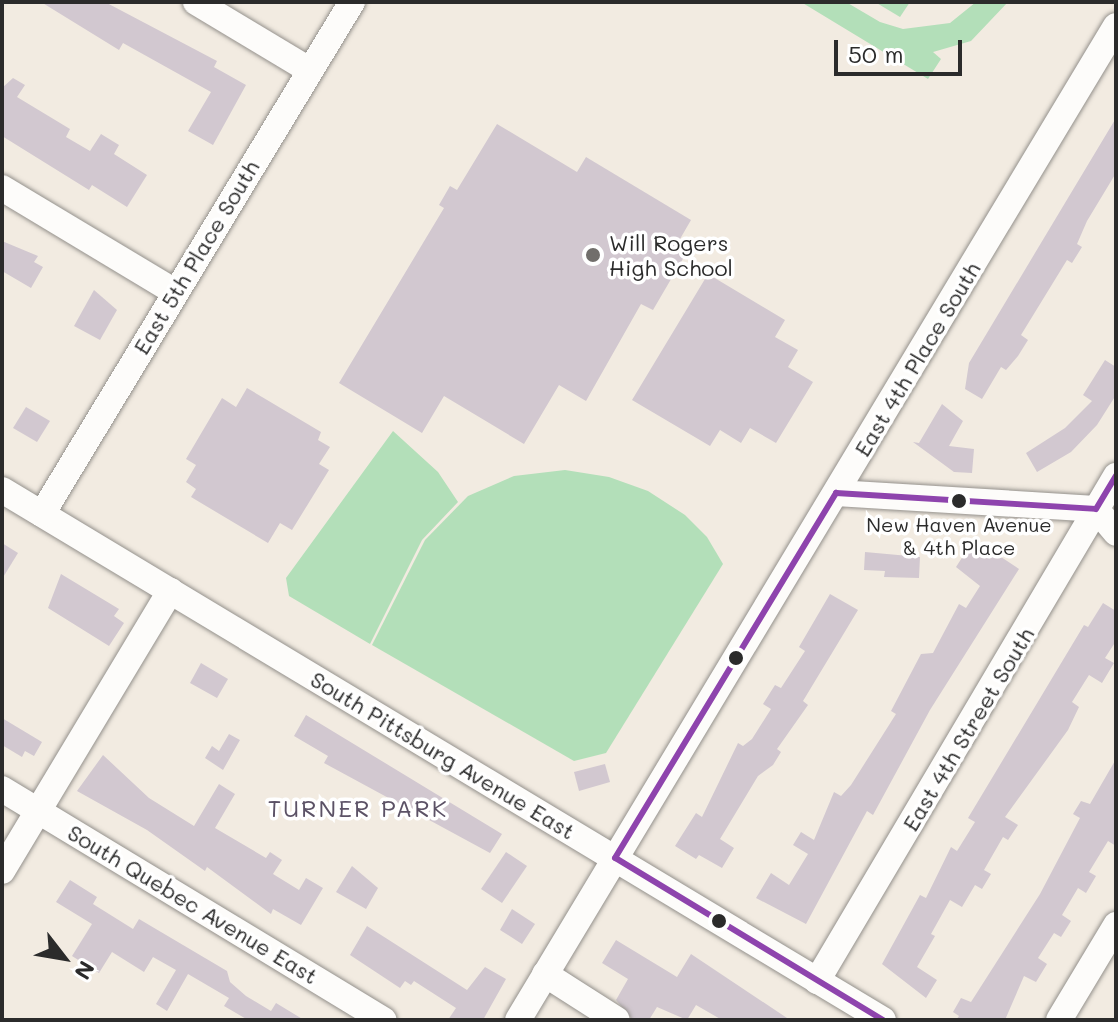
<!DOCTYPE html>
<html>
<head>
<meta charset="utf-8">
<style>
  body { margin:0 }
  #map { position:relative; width:1118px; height:1022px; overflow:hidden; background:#f2ebe1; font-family:Mali,sans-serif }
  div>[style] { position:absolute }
  .green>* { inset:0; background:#b3dfb9 }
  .building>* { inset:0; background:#d2c8d0 }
  .roads { filter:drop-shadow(0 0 2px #94918c) drop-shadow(0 0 2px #94918c) }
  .minor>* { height:26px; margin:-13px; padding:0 13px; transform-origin:13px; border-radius:13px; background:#fdfcfa }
  .bus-1>* { height:6px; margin:-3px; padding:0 3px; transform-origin:3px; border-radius:3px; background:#8e44ad }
  .dots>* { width:22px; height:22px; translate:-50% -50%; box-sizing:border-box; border:4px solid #fff; border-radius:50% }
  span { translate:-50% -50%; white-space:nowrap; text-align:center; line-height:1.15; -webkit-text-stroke:7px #fff; paint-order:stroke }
  .bus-label { font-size:20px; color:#2b2b2b }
  .poi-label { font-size:22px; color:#2b2b2b }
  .left { translate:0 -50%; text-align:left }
  .street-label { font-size:22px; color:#2b2b2b }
  .neighbourhood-label { font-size:24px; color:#5c5266; letter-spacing:2px }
  .frame { position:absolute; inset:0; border:4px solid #2b2b2b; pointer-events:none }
  .north { position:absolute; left:24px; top:918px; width:80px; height:80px; -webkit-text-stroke:6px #fff; paint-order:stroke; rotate:121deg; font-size:22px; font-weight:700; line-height:32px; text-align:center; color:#2b2b2b }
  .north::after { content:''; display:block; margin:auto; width:28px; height:36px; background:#2b2b2b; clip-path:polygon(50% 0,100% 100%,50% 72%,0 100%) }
  .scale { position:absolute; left:834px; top:40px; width:128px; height:36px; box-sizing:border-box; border:4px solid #2b2b2b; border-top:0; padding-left:10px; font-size:24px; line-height:28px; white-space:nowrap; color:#2b2b2b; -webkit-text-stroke:6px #fff; paint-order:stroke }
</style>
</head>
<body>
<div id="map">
  <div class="green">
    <i style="clip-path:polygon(801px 2px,846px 2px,880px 22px,903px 29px,950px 23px,976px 2px,1008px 2px,971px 41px,933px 52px,941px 59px,928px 79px)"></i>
    <i style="clip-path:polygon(875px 2px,910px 2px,900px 17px)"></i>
    <i style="clip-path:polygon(393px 431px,438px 472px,458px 502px,422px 540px,370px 644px,289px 596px,286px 578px)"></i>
    <i style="clip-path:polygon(565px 470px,609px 477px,648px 491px,685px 515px,707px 537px,723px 564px,606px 753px,574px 761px,372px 645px,425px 540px,468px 496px,514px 476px)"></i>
  </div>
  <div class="building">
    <i style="clip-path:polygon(41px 2px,105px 2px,217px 61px,214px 67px,246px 85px,213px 145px,188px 131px,211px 92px,123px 43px,119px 50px)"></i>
    <i style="clip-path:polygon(13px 78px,25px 85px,17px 97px,70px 129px,66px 137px,90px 151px,101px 134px,119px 145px,114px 154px,147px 175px,127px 207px,92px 185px,89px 190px,2px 136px,2px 88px)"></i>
    <i style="clip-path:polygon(1116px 118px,1116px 173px,1087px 221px,1077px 244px,1082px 247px,1072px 263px,1067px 260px,1021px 335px,1028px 340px,1018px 356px,1006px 370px,1001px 367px,982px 399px,965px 389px,969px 363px)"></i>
    <i style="clip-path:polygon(497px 124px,577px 172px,586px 157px,691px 220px,680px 239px,691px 245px,653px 310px,641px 304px,586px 401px,559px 385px,524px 444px,444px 396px,422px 433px,339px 383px,444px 208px,439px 205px,450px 186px,457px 190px)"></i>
    <i style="clip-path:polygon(2px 241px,38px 256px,34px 262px,43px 267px,31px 288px,2px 271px)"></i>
    <i style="clip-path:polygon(708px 274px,785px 320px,775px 337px,798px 350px,788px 367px,813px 382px,776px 443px,750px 428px,741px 443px,720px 430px,710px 446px,632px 400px)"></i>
    <i style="clip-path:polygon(94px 290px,117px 310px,100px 340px,74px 326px)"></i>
    <i style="clip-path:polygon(1105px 360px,1116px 367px,1116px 395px,1097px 425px,1071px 452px,1037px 472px,1026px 453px,1065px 428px,1092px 401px,1083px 395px)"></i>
    <i style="clip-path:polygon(247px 388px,321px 432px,318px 440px,330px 447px,319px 464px,329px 470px,292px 530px,280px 523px,268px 543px,191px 497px,196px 489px,186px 482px,196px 465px,186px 459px,222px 398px,236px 407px)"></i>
    <i style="clip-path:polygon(942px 404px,963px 421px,949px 446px,974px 449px,972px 473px,954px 472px,913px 442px,919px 443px)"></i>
    <i style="clip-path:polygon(26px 407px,50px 421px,37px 442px,13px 428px)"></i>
    <i style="clip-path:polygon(974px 539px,1019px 569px,930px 710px,873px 815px,867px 811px,806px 924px,756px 898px,771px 873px,789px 885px,808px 854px,793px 845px,801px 832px,814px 840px,834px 792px,841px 796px,851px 785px,896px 714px,891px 711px,921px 654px,933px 653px,959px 604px,966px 608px,980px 586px,956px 567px)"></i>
    <i style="clip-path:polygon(2px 543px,18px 553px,2px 579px)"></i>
    <i style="clip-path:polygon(865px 552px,920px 557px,919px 578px,884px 577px,885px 571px,864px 570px)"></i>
    <i style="clip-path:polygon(61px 574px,119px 609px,114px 616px,124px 623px,109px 646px,48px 608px)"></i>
    <i style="clip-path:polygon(830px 594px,858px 610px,803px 701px,808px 705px,777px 749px,781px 752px,773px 765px,758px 776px,720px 839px,734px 848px,722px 868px,699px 855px,696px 859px,675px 846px,696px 813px,702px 817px,738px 743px,743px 746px,752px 739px,771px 709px,763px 704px,775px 685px,781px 688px,805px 651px,799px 647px)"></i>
    <i style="clip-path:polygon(1103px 603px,1116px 611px,1116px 641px,1105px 658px,1114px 663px,1102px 683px,1089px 675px,1072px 702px,1079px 707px,1068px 730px,1005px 817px,1018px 825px,1008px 840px,1003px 837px,984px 870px,991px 874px,982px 889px,975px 885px,962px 907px,950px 900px,931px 934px,935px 936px,917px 967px,937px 980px,926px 998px,882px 964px,920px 895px,926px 898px,951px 847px,957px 851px,975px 822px,968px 818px,1084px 625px,1088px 627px)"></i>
    <i style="clip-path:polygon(201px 663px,228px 679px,217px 698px,190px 683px)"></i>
    <i style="clip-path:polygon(306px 715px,502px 834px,490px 853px,324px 763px,328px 756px,294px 736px)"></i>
    <i style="clip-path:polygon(2px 718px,42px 742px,34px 756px,25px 751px,22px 757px,2px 745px)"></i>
    <i style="clip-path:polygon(229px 734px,240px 740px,223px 770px,205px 758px,212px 746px,219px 751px)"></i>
    <i style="clip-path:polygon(103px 755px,149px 798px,194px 826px,219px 784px,235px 794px,215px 828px,266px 858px,270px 852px,282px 860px,273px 874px,299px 890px,306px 878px,323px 888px,301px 925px,273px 909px,271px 914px,207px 867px,205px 871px,147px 830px,77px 791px)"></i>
    <i style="clip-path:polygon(1116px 759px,1116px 846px,1108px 841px,1089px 872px,1096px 876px,1086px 893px,1078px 888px,1062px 915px,1071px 921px,1061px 937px,1054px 933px,1038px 958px,1047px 964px,1036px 982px,1024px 976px,1005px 1020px,956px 1020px,959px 1016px,953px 1012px,961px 998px,971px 1002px,1040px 894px,1080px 818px,1073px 814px,1081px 801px,1090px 804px)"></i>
    <i style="clip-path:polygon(605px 764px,610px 782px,579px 791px,574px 772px)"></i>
    <i style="clip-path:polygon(506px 852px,527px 866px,502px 903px,481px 889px)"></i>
    <i style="clip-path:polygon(352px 866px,378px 888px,366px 909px,336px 892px)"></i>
    <i style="clip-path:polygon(70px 880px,97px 897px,93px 904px,133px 929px,139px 919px,227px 971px,230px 982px,246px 996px,271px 1011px,276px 1003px,304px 1020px,248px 1020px,224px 1006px,229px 998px,188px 974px,167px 1011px,156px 1004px,176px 970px,153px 957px,144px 972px,112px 952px,99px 973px,72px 956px,92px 924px,56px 902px)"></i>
    <i style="clip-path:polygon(512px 909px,535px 924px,522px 944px,500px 930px)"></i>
    <i style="clip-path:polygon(367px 926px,467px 990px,485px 967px,506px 979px,483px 1020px,448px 1020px,456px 1008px,414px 981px,411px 985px,405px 981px,400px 988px,350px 955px)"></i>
    <i style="clip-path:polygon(616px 940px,677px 977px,691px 954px,790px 1020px,722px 1020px,696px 1005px,687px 1020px,657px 1007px,649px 1020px,633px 1020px,616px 1000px,628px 979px,602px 963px)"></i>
  </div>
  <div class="roads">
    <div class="minor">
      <i style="left:196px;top:2px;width:132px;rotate:31deg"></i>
      <i style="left:2px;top:188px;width:202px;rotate:31deg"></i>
      <i style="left:2px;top:490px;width:1028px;rotate:31.03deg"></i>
      <i style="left:836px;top:493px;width:260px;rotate:3.5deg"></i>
      <i style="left:1096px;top:509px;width:31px;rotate:50deg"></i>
      <i style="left:42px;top:514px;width:599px;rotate:-58.81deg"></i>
      <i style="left:2px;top:789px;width:446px;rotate:31.2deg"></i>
      <i style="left:2px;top:871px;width:327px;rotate:-59deg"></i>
      <i style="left:545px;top:974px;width:85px;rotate:32.6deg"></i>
      <i style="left:817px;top:981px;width:587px;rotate:-59.37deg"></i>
      <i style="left:518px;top:1020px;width:1160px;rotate:-58.97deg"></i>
      <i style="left:1059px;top:1020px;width:111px;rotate:-59deg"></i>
    </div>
  </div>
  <div class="bus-1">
    <i style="left:883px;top:1020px;width:313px;rotate:-148.8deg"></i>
    <i style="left:615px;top:858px;width:427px;rotate:-58.8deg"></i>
    <i style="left:836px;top:493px;width:260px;rotate:3.5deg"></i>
    <i style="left:1096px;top:509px;width:39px;rotate:-59deg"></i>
  </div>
  <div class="dots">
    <i style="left:593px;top:255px;background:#716e6b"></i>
    <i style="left:959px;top:501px;background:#2b2b2b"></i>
    <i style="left:736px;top:658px;background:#2b2b2b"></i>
    <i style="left:719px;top:921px;background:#2b2b2b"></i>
  </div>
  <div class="bus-label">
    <span style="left:959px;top:536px">New Haven Avenue<br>&amp; 4th Place</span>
  </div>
  <div class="poi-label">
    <span class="left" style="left:609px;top:255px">Will Rogers<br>High School</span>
  </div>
  <div class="street-label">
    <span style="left:196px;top:257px;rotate:-59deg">East 5th Place South</span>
    <span style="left:917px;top:359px;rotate:-59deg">East 4th Place South</span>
    <span style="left:968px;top:729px;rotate:-59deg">East 4th Street South</span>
    <span style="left:443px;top:755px;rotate:31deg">South Pittsburg Avenue East</span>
    <span style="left:193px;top:904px;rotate:31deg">South Quebec Avenue East</span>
  </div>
  <div class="neighbourhood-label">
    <span style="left:358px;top:808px">TURNER PARK</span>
  </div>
  <div class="frame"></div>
  <div class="north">N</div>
  <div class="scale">50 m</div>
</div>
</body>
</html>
